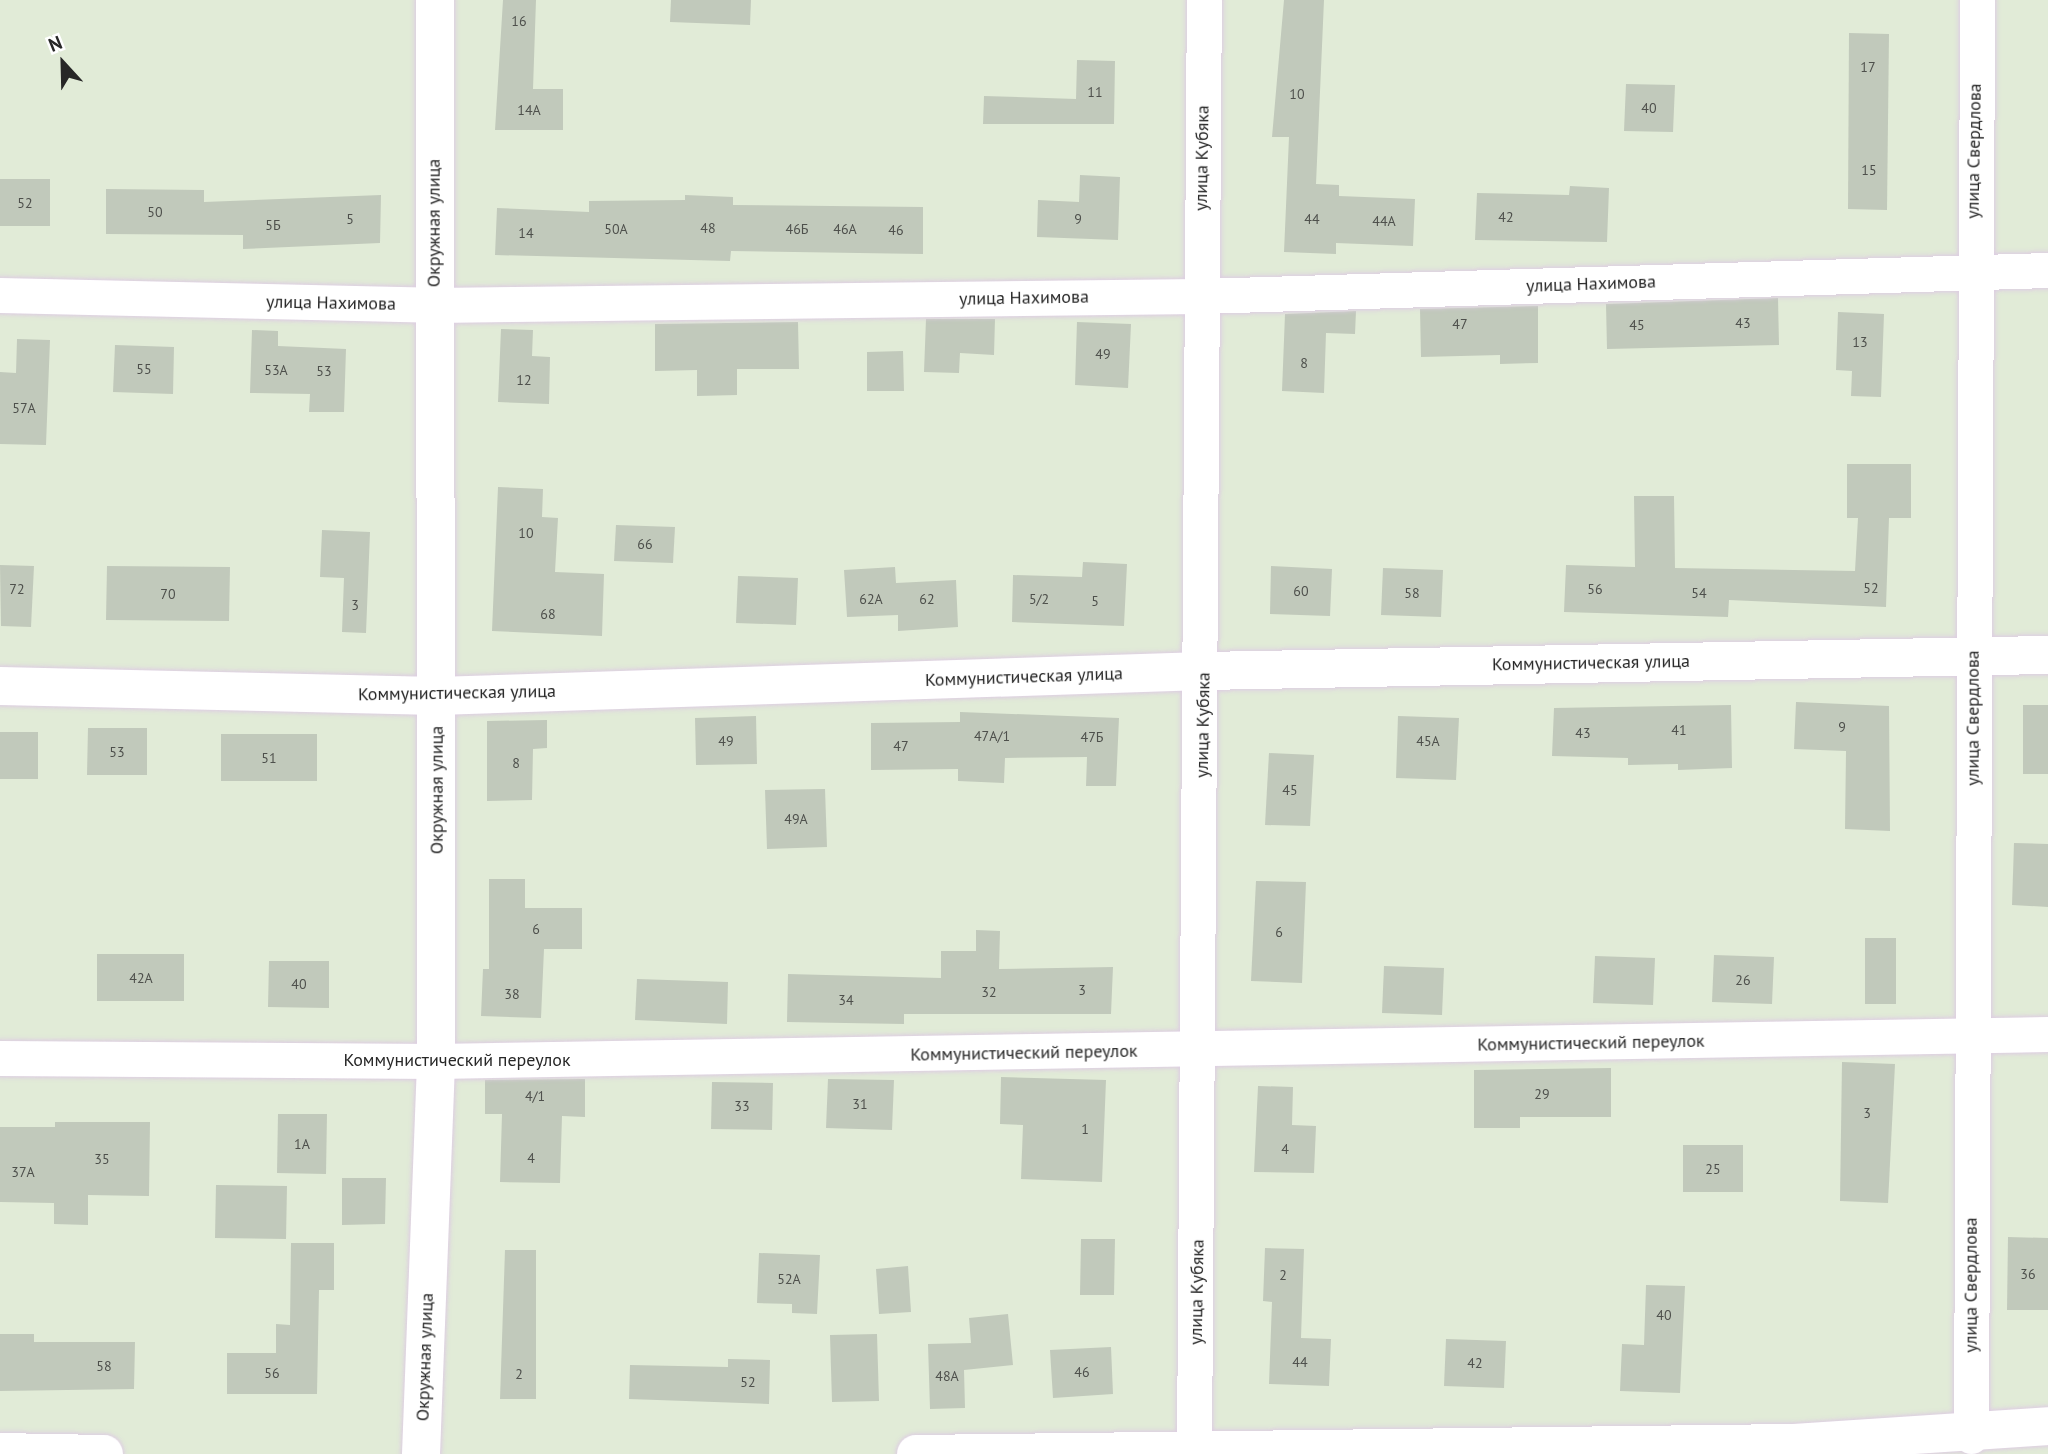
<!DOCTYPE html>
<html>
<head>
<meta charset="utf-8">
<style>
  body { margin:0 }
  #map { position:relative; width:2048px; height:1454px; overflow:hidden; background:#e1ebd7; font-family:"PT Sans",sans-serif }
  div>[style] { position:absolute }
  .building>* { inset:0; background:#c1c9bb }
  .roads { filter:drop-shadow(0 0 2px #ddcde2) drop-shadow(0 0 2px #ddcde2) }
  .minor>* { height:35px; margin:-17.5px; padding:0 17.5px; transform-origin:17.5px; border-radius:17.5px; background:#fff }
  .tertiary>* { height:38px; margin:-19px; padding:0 19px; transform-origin:19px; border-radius:19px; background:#fff }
  .secondary>* { height:38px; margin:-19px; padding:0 19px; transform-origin:19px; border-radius:19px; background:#fff }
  span { translate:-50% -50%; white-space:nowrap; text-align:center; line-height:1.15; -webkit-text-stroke:7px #fff; paint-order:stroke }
  .number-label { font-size:14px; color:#4e504c }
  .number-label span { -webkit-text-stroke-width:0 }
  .street-label { font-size:18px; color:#272727 }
  .north { position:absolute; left:28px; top:28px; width:70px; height:70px; -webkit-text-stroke:5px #fff; paint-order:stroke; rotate:338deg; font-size:19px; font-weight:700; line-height:28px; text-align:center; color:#272727 }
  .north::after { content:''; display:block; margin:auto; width:24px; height:32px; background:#272727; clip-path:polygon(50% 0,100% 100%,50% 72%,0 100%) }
</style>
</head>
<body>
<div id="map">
  <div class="building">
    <i style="clip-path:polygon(503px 0,536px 0,533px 89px,563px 89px,563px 130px,495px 130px)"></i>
    <i style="clip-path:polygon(671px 0,751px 0,750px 25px,670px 22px)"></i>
    <i style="clip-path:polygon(1284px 0,1324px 0,1316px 184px,1339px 185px,1339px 196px,1415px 199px,1413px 246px,1336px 243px,1336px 254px,1284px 252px,1289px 137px,1272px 137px)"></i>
    <i style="clip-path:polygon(1849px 33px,1889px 34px,1887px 210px,1848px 209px)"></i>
    <i style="clip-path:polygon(1077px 60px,1115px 61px,1114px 124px,983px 124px,984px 96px,1076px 99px)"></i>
    <i style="clip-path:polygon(1626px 84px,1675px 85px,1673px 132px,1624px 131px)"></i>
    <i style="clip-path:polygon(1080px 175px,1120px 177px,1118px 240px,1037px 237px,1038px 200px,1079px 202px)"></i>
    <i style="clip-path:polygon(0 179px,50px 179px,50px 226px,0 226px)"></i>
    <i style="clip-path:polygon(1570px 186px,1609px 188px,1607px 242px,1475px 240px,1477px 193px,1569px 195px)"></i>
    <i style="clip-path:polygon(106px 189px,204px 190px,204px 202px,381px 195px,380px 243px,243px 249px,243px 235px,106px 234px)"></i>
    <i style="clip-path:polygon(685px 195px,733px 197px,733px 205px,923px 207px,923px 254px,731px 251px,730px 261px,495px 255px,497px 208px,589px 212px,589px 201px,685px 200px)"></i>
    <i style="clip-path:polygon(1778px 298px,1779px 345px,1607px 349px,1606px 304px)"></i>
    <i style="clip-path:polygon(1538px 306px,1538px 363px,1500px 364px,1500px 355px,1421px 357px,1420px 309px)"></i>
    <i style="clip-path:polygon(1356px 311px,1355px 334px,1326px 333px,1324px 393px,1282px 391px,1285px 314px)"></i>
    <i style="clip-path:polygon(1838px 312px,1884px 314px,1881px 397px,1851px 396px,1852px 371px,1836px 370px)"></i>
    <i style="clip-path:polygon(926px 319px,995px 319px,994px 355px,960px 353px,959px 373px,924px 372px)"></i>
    <i style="clip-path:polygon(798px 322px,799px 369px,737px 369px,737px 395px,697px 396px,697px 370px,655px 371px,655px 324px)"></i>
    <i style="clip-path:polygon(1077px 322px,1131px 324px,1128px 388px,1075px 385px)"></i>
    <i style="clip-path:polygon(501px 329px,533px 330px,532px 356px,550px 357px,549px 404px,498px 402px)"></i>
    <i style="clip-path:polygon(252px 330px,278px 331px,278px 346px,346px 349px,344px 412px,309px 412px,310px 394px,250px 393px)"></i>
    <i style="clip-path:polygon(17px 339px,50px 340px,46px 445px,0 444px,0 372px,16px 373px)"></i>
    <i style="clip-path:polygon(115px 345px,174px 347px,173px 394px,113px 392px)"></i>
    <i style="clip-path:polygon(903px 351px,904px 391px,867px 391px,867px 352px)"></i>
    <i style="clip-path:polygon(1847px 464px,1911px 464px,1911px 518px,1889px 518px,1886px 607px,1729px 600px,1728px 617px,1564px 612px,1566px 565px,1635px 567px,1634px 496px,1674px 496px,1675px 568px,1855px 571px,1858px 518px,1847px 518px)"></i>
    <i style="clip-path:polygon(498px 487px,543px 489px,542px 517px,558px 518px,555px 572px,604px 574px,602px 636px,492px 631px)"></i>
    <i style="clip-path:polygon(616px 525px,675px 527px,673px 563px,614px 561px)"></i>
    <i style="clip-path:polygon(322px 530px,370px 532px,366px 633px,342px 632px,344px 578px,320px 577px)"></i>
    <i style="clip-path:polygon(1083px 562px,1127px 564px,1124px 626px,1012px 622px,1013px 575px,1082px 577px)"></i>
    <i style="clip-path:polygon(0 565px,34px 566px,31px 627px,1px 626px)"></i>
    <i style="clip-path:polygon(107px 566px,230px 567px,229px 621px,106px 620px)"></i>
    <i style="clip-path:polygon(1271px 566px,1332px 569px,1330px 616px,1270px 614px)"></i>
    <i style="clip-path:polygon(895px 567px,896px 583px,956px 580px,958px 627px,898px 631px,898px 615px,847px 617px,844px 570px)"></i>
    <i style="clip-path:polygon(1383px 568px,1443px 570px,1441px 617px,1381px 615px)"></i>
    <i style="clip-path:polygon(738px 576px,798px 578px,796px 625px,736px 623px)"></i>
    <i style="clip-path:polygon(1796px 702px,1889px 706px,1890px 831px,1845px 829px,1846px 751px,1794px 749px)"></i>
    <i style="clip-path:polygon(1731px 705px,1732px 768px,1678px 770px,1678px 764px,1628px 765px,1628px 758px,1552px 756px,1554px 708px)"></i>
    <i style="clip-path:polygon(2023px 705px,2048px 705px,2048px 774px,2023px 774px)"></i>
    <i style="clip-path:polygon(960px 712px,1119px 718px,1116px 786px,1086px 786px,1087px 757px,1005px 758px,1004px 783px,958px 781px,958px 769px,871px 770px,871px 723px,960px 722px)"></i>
    <i style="clip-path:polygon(756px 716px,757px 764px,696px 765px,695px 718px)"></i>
    <i style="clip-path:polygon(1398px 716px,1459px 718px,1456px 780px,1396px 778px)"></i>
    <i style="clip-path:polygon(547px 720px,547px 748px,533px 749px,532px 800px,487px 801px,487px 721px)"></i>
    <i style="clip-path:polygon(88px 728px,147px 728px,147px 775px,87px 775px)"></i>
    <i style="clip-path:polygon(0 732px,38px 732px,38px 779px,0 779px)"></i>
    <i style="clip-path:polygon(221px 734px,317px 734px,317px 781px,221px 781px)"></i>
    <i style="clip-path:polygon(1269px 753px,1314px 755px,1310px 826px,1265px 825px)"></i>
    <i style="clip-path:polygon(825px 789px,827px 847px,767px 849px,765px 790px)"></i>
    <i style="clip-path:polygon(2014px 843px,2048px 844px,2048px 907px,2012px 905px)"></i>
    <i style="clip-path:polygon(489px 879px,525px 879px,525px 908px,582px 908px,582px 949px,544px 949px,541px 1018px,481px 1016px,483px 969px,489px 969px)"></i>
    <i style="clip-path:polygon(1256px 881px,1306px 882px,1302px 983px,1251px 981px)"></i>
    <i style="clip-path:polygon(976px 930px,1000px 931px,999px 969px,1113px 967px,1111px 1014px,904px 1014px,904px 1024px,787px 1022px,788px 974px,941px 978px,941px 951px,976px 951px)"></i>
    <i style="clip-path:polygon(1865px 938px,1896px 938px,1896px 1004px,1865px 1004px)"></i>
    <i style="clip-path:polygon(97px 954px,184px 954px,184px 1001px,97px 1001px)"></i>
    <i style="clip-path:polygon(1714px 955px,1774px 957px,1772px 1004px,1712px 1002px)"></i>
    <i style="clip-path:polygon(1595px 956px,1655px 958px,1653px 1005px,1593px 1003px)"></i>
    <i style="clip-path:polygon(269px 961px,329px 961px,329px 1008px,268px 1007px)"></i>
    <i style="clip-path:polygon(1384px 966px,1444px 968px,1442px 1015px,1382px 1013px)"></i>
    <i style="clip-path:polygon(637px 979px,728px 982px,727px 1024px,635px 1020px)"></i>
    <i style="clip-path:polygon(1842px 1062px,1895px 1064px,1888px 1203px,1840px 1201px)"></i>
    <i style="clip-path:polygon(1611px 1068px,1611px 1117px,1520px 1117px,1520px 1128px,1474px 1128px,1474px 1070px)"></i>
    <i style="clip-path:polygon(1001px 1077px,1106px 1080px,1102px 1182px,1021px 1179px,1023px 1125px,1000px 1124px)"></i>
    <i style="clip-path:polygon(585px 1079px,585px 1117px,562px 1116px,560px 1183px,500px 1182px,502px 1114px,485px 1114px,485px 1080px)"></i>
    <i style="clip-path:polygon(828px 1079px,894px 1080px,892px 1130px,826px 1128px)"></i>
    <i style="clip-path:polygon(712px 1082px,773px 1083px,772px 1130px,711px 1129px)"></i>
    <i style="clip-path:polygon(1258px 1086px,1293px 1087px,1292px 1125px,1316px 1126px,1314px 1173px,1254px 1172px)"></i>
    <i style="clip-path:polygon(278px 1114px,327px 1114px,326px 1174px,277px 1173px)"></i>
    <i style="clip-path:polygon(55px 1122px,150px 1122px,149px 1196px,88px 1195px,88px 1225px,54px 1224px,54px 1203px,0 1202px,0 1127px,55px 1127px)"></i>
    <i style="clip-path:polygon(1683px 1145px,1743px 1145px,1743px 1192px,1683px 1192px)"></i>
    <i style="clip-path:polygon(342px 1178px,386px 1178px,385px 1224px,342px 1225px)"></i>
    <i style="clip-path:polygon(216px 1185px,287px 1186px,286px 1239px,215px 1238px)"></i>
    <i style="clip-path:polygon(2008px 1237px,2048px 1238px,2048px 1310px,2007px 1310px)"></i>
    <i style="clip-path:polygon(1081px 1239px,1115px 1239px,1114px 1295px,1080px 1295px)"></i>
    <i style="clip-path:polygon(291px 1243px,334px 1243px,334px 1290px,319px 1290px,317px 1394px,227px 1394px,227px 1353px,276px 1353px,276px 1324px,290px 1325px)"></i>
    <i style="clip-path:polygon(1265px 1248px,1304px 1249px,1301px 1338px,1331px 1339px,1329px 1386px,1269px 1384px,1272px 1302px,1263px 1301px)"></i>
    <i style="clip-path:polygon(505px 1250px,536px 1250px,536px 1399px,500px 1399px)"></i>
    <i style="clip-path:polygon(759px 1253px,820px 1255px,817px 1314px,792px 1313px,792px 1304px,757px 1303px)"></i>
    <i style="clip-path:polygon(908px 1266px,911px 1312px,879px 1314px,876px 1269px)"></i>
    <i style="clip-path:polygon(1646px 1285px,1685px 1286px,1680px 1393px,1620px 1391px,1622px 1344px,1644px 1345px)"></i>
    <i style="clip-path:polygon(1008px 1314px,1013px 1365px,964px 1370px,965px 1408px,930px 1409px,928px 1344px,971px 1343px,969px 1318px)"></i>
    <i style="clip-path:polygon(0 1334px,34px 1334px,34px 1342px,135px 1342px,134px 1389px,0 1391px)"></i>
    <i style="clip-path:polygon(877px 1334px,879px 1401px,832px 1402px,830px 1335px)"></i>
    <i style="clip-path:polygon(1446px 1339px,1506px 1341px,1504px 1388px,1444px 1386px)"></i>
    <i style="clip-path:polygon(1111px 1347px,1113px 1394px,1053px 1398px,1050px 1350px)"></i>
    <i style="clip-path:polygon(728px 1359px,770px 1360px,769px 1404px,629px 1399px,630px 1365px,728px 1367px)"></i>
  </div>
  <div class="roads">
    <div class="minor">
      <i style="left:0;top:295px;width:433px;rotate:1.3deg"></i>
      <i style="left:433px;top:305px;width:768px;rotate:-0.67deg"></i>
      <i style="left:1201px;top:296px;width:847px;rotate:-1.76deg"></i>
      <i style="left:0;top:1058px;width:436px;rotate:0.4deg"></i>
      <i style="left:436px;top:1061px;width:1612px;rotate:-0.96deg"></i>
      <i style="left:1971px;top:1436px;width:1436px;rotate:-89.76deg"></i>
      <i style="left:1194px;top:1451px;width:1451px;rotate:-89.61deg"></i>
    </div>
    <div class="tertiary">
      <i style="left:0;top:686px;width:437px;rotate:1.3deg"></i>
      <i style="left:437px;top:696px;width:767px;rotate:-1.87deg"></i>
      <i style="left:1204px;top:671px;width:844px;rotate:-1.09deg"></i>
      <i style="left:421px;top:1454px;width:393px;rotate:-87.8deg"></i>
      <i style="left:436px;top:1061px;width:1061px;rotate:-90.05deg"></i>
    </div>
    <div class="secondary">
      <i style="left:0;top:1452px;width:104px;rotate:1.1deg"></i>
      <i style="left:916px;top:1454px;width:878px;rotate:-0.72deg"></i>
      <i style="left:1794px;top:1443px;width:255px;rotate:-3.8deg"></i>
    </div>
  </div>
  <div class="number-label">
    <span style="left:519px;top:21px">16</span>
    <span style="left:1868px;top:67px">17</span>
    <span style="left:1095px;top:92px">11</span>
    <span style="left:1297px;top:94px">10</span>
    <span style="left:1649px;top:108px">40</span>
    <span style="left:529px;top:110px">14А</span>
    <span style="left:1869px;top:170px">15</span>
    <span style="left:25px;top:203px">52</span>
    <span style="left:155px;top:212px">50</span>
    <span style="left:1506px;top:217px">42</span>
    <span style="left:350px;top:219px">5</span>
    <span style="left:1078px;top:219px">9</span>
    <span style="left:1312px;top:219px">44</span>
    <span style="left:1384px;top:221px">44А</span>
    <span style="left:273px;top:225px">5Б</span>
    <span style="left:708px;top:228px">48</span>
    <span style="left:616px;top:229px">50А</span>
    <span style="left:797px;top:229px">46Б</span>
    <span style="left:845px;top:229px">46А</span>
    <span style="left:896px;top:230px">46</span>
    <span style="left:526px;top:233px">14</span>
    <span style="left:1743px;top:323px">43</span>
    <span style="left:1460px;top:324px">47</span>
    <span style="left:1637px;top:325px">45</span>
    <span style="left:1860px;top:342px">13</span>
    <span style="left:1103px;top:354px">49</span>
    <span style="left:1304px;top:363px">8</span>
    <span style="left:144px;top:369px">55</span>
    <span style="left:276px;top:370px">53А</span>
    <span style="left:324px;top:371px">53</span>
    <span style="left:524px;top:380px">12</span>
    <span style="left:24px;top:408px">57А</span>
    <span style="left:526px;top:533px">10</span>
    <span style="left:645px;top:544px">66</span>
    <span style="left:1871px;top:588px">52</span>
    <span style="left:17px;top:589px">72</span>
    <span style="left:1595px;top:589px">56</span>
    <span style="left:1301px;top:591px">60</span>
    <span style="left:1412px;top:593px">58</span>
    <span style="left:1699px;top:593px">54</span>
    <span style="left:168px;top:594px">70</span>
    <span style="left:871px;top:599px">62А</span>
    <span style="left:927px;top:599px">62</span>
    <span style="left:1039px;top:599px">5/2</span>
    <span style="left:1095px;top:601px">5</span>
    <span style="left:355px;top:605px">3</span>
    <span style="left:548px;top:614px">68</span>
    <span style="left:1842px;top:727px">9</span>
    <span style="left:1679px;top:730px">41</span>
    <span style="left:1583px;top:733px">43</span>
    <span style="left:992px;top:736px">47А/1</span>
    <span style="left:1092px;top:737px">47Б</span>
    <span style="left:726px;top:741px">49</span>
    <span style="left:1428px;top:741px">45А</span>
    <span style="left:901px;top:746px">47</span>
    <span style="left:117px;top:752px">53</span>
    <span style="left:269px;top:758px">51</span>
    <span style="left:516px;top:763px">8</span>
    <span style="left:1290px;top:790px">45</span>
    <span style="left:796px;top:819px">49А</span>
    <span style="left:536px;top:929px">6</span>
    <span style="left:1279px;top:932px">6</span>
    <span style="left:141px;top:978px">42А</span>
    <span style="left:1743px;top:980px">26</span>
    <span style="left:299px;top:984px">40</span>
    <span style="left:1082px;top:990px">3</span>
    <span style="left:989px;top:992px">32</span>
    <span style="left:512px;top:994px">38</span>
    <span style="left:846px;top:1000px">34</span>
    <span style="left:1542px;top:1094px">29</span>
    <span style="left:535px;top:1096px">4/1</span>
    <span style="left:860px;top:1104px">31</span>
    <span style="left:742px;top:1106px">33</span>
    <span style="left:1867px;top:1113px">3</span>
    <span style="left:1085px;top:1129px">1</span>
    <span style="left:302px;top:1144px">1А</span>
    <span style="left:1285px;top:1149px">4</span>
    <span style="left:531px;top:1158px">4</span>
    <span style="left:102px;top:1159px">35</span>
    <span style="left:1713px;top:1169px">25</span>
    <span style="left:23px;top:1172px">37А</span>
    <span style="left:2028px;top:1274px">36</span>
    <span style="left:1283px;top:1275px">2</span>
    <span style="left:789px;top:1279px">52А</span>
    <span style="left:1664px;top:1315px">40</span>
    <span style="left:1300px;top:1362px">44</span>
    <span style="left:1475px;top:1363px">42</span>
    <span style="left:104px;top:1366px">58</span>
    <span style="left:1082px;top:1372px">46</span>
    <span style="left:272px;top:1373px">56</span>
    <span style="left:519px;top:1374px">2</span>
    <span style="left:947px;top:1376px">48А</span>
    <span style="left:748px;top:1382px">52</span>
  </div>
  <div class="street-label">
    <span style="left:1974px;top:151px;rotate:-89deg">улица Свердлова</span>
    <span style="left:1202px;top:158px;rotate:-89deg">улица Кубяка</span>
    <span style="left:434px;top:223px;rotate:-90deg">Окружная улица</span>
    <span style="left:1591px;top:284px;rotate:-2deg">улица Нахимова</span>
    <span style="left:1024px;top:298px;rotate:-1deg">улица Нахимова</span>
    <span style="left:331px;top:303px;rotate:1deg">улица Нахимова</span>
    <span style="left:1591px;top:663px;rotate:-1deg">Коммунистическая улица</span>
    <span style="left:1024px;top:677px;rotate:-2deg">Коммунистическая улица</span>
    <span style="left:457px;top:693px;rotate:-1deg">Коммунистическая улица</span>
    <span style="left:1973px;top:718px;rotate:-90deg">улица Свердлова</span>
    <span style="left:1203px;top:725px;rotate:-89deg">улица Кубяка</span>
    <span style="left:437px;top:790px;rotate:-90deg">Окружная улица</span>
    <span style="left:1591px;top:1043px;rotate:-1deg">Коммунистический переулок</span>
    <span style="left:1024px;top:1053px;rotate:-1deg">Коммунистический переулок</span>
    <span style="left:457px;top:1060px">Коммунистический переулок</span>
    <span style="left:1971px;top:1285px;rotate:-90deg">улица Свердлова</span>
    <span style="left:1197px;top:1292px;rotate:-89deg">улица Кубяка</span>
    <span style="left:425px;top:1357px;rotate:-88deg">Окружная улица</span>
  </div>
  <div class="north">N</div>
</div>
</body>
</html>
